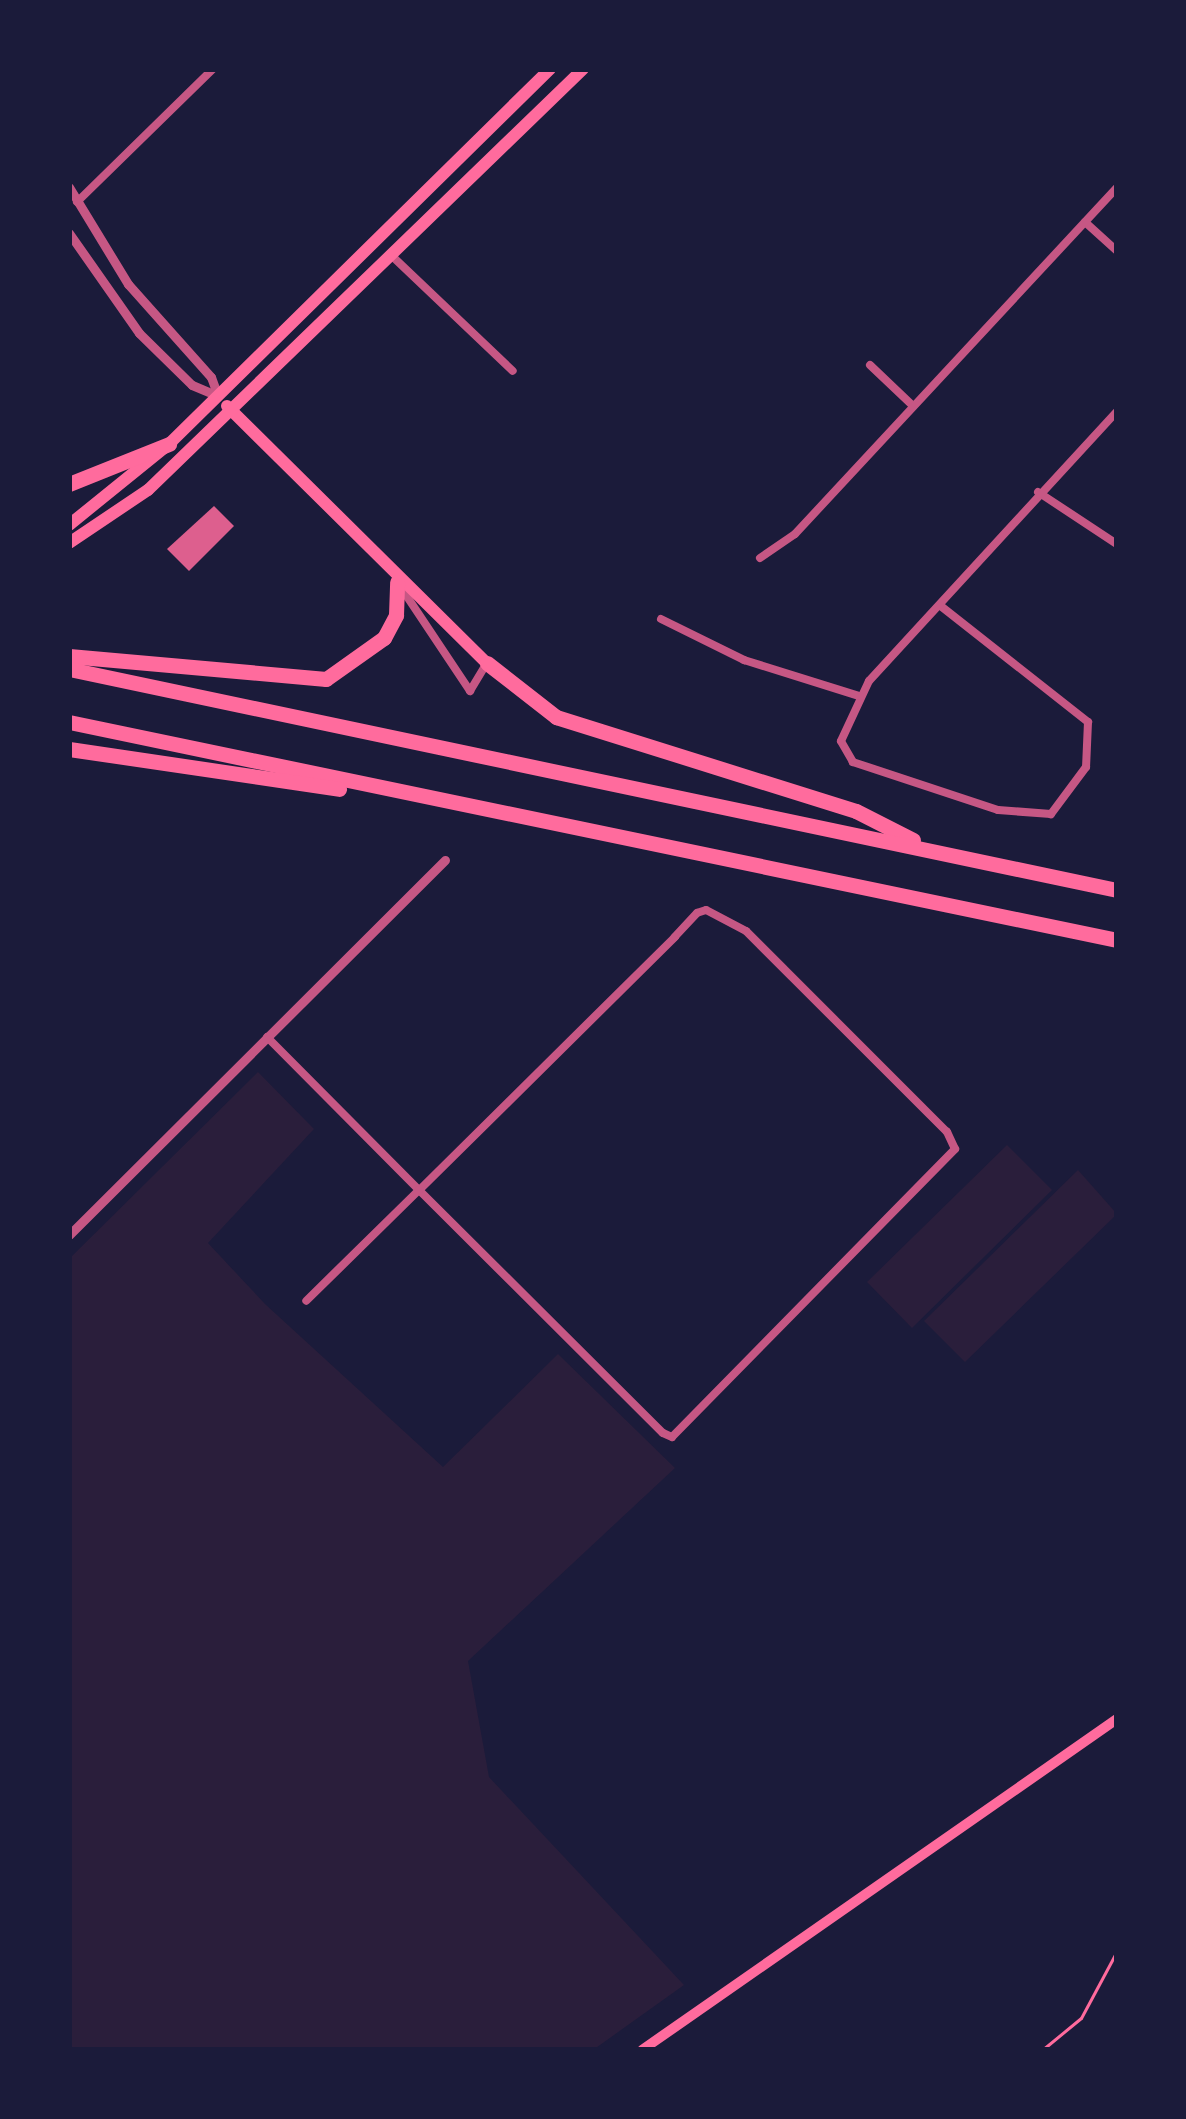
<!DOCTYPE html>
<html>
<head>
<meta charset="utf-8">
<style>
  body { margin:0 }
  #map { position:relative; width:1186px; height:2119px; overflow:hidden; background:#1b1b3a; font-family:Poppins,sans-serif }
  div>[style] { position:absolute }
  .green>* { inset:0; background:#2a1e3b }
  .building>* { inset:0; background:#dd5f8e }
  .path>* { height:3px; margin:-1.5px; padding:0 1.5px; transform-origin:1.5px; border-radius:1.5px; background:#ff6b9d }
  .minor>* { height:8px; margin:-4px; padding:0 4px; transform-origin:4px; border-radius:4px; background:#c65784 }
  .tertiary>* { height:9px; margin:-4.5px; padding:0 4.5px; transform-origin:4.5px; border-radius:4.5px; background:#c65784 }
  .secondary>* { height:10px; margin:-5px; padding:0 5px; transform-origin:5px; border-radius:5px; background:#ff6b9d }
  .primary>* { height:12px; margin:-6px; padding:0 6px; transform-origin:6px; border-radius:6px; background:#ff6b9d }
  .motorway>* { height:15px; margin:-7.5px; padding:0 7.5px; transform-origin:7.5px; border-radius:7.5px; background:#ff6b9d }
  span { translate:-50% -50%; white-space:nowrap; text-align:center; line-height:1.15; -webkit-text-stroke:9px #1b1b3a; paint-order:stroke }
  .frame { position:absolute; inset:0; border:72px solid #1b1b3a; pointer-events:none }
</style>
</head>
<body>
<div id="map">
  <div class="green">
    <i style="clip-path:polygon(258px 1072px,314px 1129px,208px 1243px,265px 1304px,443px 1467px,558px 1354px,675px 1468px,468px 1661px,489px 1777px,684px 1985px,593px 2050px,69px 2050px,69px 1259px)"></i>
    <i style="clip-path:polygon(1007px 1145px,1052px 1190px,912px 1328px,867px 1282px)"></i>
    <i style="clip-path:polygon(1078px 1170px,1117px 1214px,965px 1362px,924px 1321px)"></i>
  </div>
  <div class="building">
    <i style="clip-path:polygon(214px 506px,234px 526px,189px 571px,167px 549px)"></i>
  </div>
  <div class="path">
    <i style="left:1042px;top:2050px;width:50px;rotate:-39.4deg"></i>
    <i style="left:1081px;top:2018px;width:76px;rotate:-61.8deg"></i>
  </div>
  <div class="minor">
    <i style="left:77px;top:202px;width:190px;rotate:-44.4deg"></i>
    <i style="left:1085px;top:222px;width:43px;rotate:42.2deg"></i>
    <i style="left:391px;top:255px;width:168px;rotate:43.6deg"></i>
    <i style="left:870px;top:365px;width:59px;rotate:43.6deg"></i>
    <i style="left:1038px;top:492px;width:95px;rotate:33.4deg"></i>
    <i style="left:760px;top:558px;width:42px;rotate:-34.4deg"></i>
    <i style="left:795px;top:534px;width:473px;rotate:-47.1deg"></i>
    <i style="left:398px;top:583px;width:130px;rotate:56.3deg"></i>
    <i style="left:470px;top:691px;width:33px;rotate:-59deg"></i>
    <i style="left:942px;top:607px;width:186px;rotate:38.2deg"></i>
    <i style="left:1088px;top:722px;width:45px;rotate:92.5deg"></i>
    <i style="left:1086px;top:767px;width:59px;rotate:126.7deg"></i>
    <i style="left:1051px;top:814px;width:53px;rotate:-175.7deg"></i>
    <i style="left:998px;top:810px;width:153px;rotate:-161.7deg"></i>
    <i style="left:853px;top:762px;width:24px;rotate:-120deg"></i>
    <i style="left:841px;top:741px;width:66px;rotate:-65deg"></i>
    <i style="left:869px;top:681px;width:367px;rotate:-47.4deg"></i>
    <i style="left:661px;top:619px;width:93px;rotate:26.3deg"></i>
    <i style="left:744px;top:660px;width:121px;rotate:17.4deg"></i>
    <i style="left:267px;top:1037px;width:216px;rotate:45.2deg"></i>
    <i style="left:419px;top:1190px;width:344px;rotate:44.9deg"></i>
    <i style="left:663px;top:1433px;width:10px;rotate:24deg"></i>
    <i style="left:672px;top:1437px;width:404px;rotate:-45.5deg"></i>
    <i style="left:955px;top:1149px;width:19px;rotate:-115deg"></i>
    <i style="left:947px;top:1132px;width:284px;rotate:-135deg"></i>
    <i style="left:746px;top:931px;width:45px;rotate:-152.3deg"></i>
    <i style="left:706px;top:910px;width:9px;rotate:162deg"></i>
    <i style="left:697px;top:913px;width:33px;rotate:133deg"></i>
    <i style="left:675px;top:937px;width:360px;rotate:135.3deg"></i>
    <i style="left:419px;top:1190px;width:158px;rotate:135.5deg"></i>
  </div>
  <div class="tertiary">
    <i style="left:69px;top:187px;width:114px;rotate:58.7deg"></i>
    <i style="left:128px;top:284px;width:125px;rotate:48.3deg"></i>
    <i style="left:211px;top:377px;width:20px;rotate:70deg"></i>
    <i style="left:69px;top:233px;width:122px;rotate:55deg"></i>
    <i style="left:139px;top:333px;width:74px;rotate:44.5deg"></i>
    <i style="left:192px;top:385px;width:28px;rotate:23deg"></i>
    <i style="left:69px;top:1235px;width:531px;rotate:-44.92deg"></i>
  </div>
  <div class="secondary">
    <i style="left:642px;top:2050px;width:579px;rotate:-34.87deg"></i>
  </div>
  <div class="primary">
    <i style="left:227px;top:406px;width:366px;rotate:44.7deg"></i>
    <i style="left:69px;top:525px;width:129px;rotate:-39deg"></i>
    <i style="left:169px;top:444px;width:535px;rotate:-44.55deg"></i>
    <i style="left:69px;top:543px;width:95px;rotate:-33.9deg"></i>
    <i style="left:148px;top:490px;width:605px;rotate:-44.06deg"></i>
  </div>
  <div class="motorway">
    <i style="left:69px;top:484px;width:108px;rotate:-21.8deg"></i>
    <i style="left:69px;top:656px;width:258px;rotate:5.1deg"></i>
    <i style="left:326px;top:679px;width:71px;rotate:-35.3deg"></i>
    <i style="left:384px;top:638px;width:26px;rotate:-62deg"></i>
    <i style="left:396px;top:615px;width:33px;rotate:-88deg"></i>
    <i style="left:487px;top:663px;width:88px;rotate:38deg"></i>
    <i style="left:556px;top:717px;width:314px;rotate:17.4deg"></i>
    <i style="left:856px;top:811px;width:64px;rotate:27deg"></i>
    <i style="left:69px;top:669px;width:1071px;rotate:11.91deg"></i>
    <i style="left:69px;top:722px;width:1070px;rotate:11.75deg"></i>
    <i style="left:69px;top:749px;width:273px;rotate:8.4deg"></i>
  </div>
  <div class="frame"></div>
</div>
</body>
</html>
